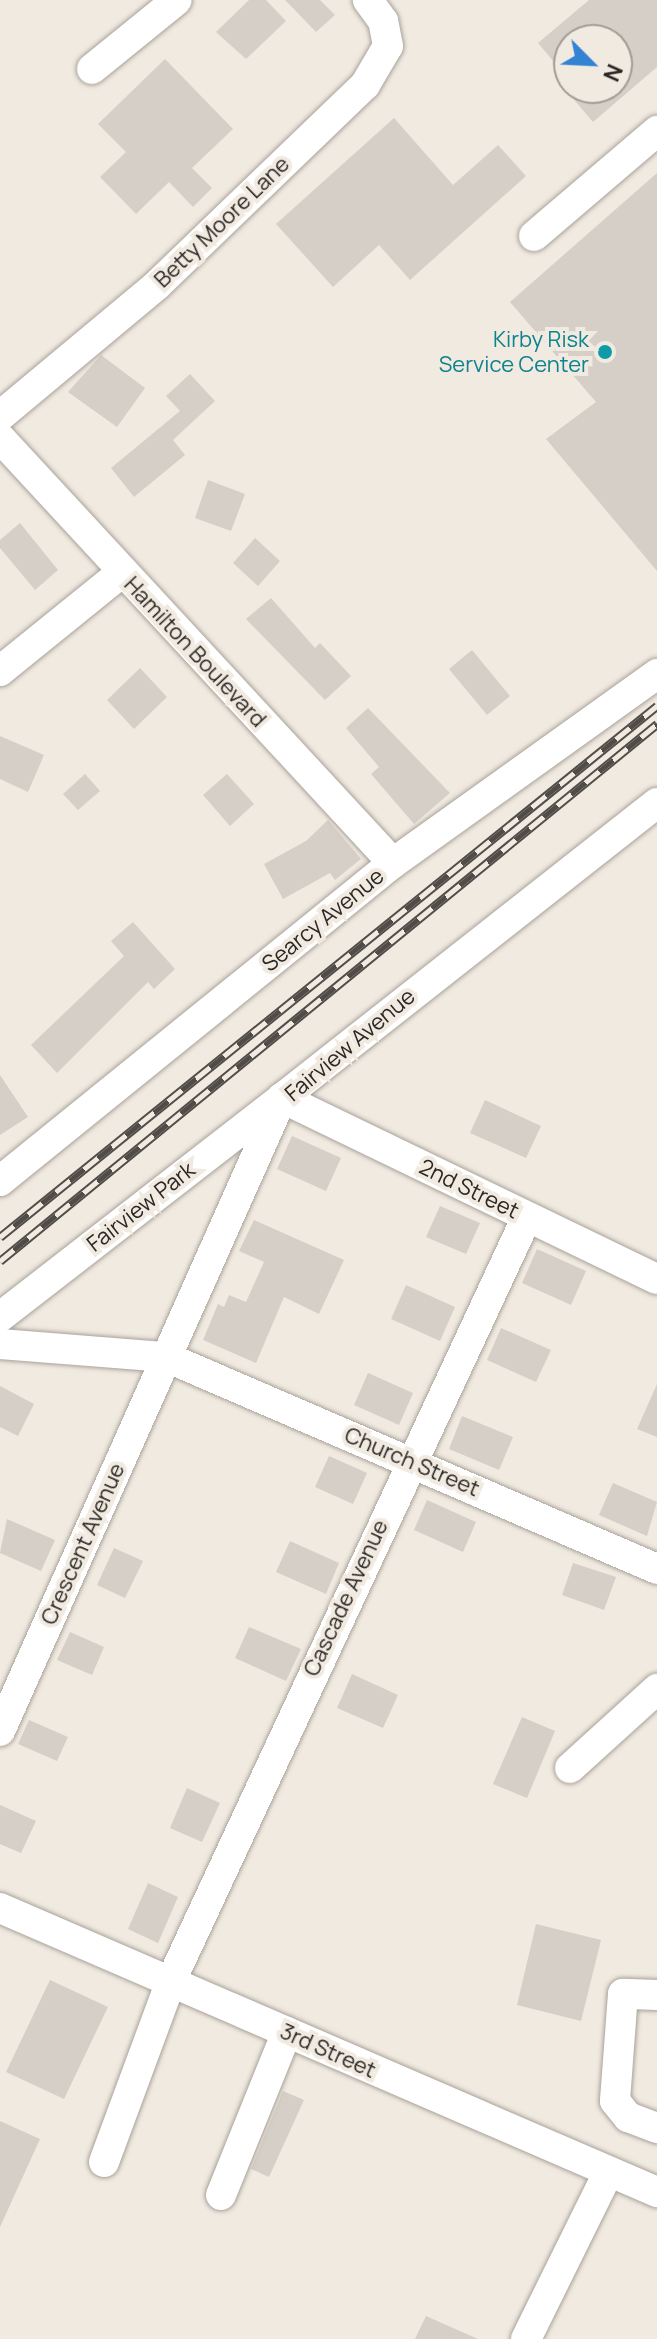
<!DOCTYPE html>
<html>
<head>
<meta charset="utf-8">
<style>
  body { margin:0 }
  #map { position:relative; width:657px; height:2339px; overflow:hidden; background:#f1eae1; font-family:Manrope,sans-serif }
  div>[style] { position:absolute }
  .building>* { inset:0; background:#d6cfc7 }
  .roads { filter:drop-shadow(0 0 2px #a9a29a) drop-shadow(0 0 2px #a9a29a) }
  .minor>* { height:30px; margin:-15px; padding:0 15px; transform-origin:15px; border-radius:15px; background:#fff }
  .rail>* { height:9px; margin-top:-4.5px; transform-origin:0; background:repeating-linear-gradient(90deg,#f1eae1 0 18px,#504c48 0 36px); box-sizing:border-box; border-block:2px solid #504c48 }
  .dots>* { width:22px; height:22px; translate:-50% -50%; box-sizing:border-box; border:4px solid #f1eae1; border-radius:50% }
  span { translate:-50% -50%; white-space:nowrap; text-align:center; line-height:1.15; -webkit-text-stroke:8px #f1eae1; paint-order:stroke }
  .street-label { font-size:22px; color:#2a2724 }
  .culture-label { font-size:22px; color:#0d838f }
  .right { translate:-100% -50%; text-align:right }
  .north { position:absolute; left:553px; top:24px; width:80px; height:80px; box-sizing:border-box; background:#f1eae1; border:2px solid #a19c95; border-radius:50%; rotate:114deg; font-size:22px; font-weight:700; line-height:32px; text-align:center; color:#2a2724 }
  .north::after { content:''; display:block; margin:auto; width:28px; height:36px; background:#3383d2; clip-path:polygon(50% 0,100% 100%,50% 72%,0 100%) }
</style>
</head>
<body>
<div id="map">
  <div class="building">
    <i style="clip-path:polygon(249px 0,266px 0,286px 21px,246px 59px,216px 32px)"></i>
    <i style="clip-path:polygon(285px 0,320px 0,335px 15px,316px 32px)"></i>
    <i style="clip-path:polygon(589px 0,657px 0,657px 67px,593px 122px,564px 88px,617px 88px,617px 40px,569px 40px,569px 80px,538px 43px)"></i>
    <i style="clip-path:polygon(165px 59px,233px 129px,192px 168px,212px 188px,193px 207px,169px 182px,136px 214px,100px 177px,126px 152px,98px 124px)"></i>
    <i style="clip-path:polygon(394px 118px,453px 185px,498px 145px,526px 176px,410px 280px,379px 245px,333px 287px,276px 224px)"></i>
    <i style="clip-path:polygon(657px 173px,657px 571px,546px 439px,596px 402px,510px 302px)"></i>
    <i style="clip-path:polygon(101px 355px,145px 388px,117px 427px,68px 392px)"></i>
    <i style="clip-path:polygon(190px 374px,215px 401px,173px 440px,185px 455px,134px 497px,111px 468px,180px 411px,166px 396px)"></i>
    <i style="clip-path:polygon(208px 480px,245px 494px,231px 531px,195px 518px)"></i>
    <i style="clip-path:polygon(20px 523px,58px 570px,35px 590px,0 548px,0 540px)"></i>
    <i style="clip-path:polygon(255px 538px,280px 561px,258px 586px,233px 563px)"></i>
    <i style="clip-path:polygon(271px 598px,315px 648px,320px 643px,351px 676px,325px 700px,246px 619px)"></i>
    <i style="clip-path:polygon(472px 650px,510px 696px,487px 715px,449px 669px)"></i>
    <i style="clip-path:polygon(140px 668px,167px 697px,134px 729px,107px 700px)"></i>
    <i style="clip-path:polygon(368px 708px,450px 793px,414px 824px,371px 774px,379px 767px,346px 728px)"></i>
    <i style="clip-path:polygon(0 736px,44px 755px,28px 792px,0 779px)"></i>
    <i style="clip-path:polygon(85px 774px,100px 791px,78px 810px,63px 794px)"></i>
    <i style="clip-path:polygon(227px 774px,254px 804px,230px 826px,203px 795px)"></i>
    <i style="clip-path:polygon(328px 820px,361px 859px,335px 880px,330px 873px,283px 899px,264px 864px,306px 841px)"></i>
    <i style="clip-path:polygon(133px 922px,175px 969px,154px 989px,148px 982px,57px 1073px,31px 1045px,124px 956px,111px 941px)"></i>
    <i style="clip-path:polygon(0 1075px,28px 1117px,0 1135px)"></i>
    <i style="clip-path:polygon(485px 1100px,541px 1126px,526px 1158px,470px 1133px)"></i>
    <i style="clip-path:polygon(292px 1136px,341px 1158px,326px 1191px,277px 1169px)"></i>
    <i style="clip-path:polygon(440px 1206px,480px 1223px,466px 1254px,426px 1237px)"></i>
    <i style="clip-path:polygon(254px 1220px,344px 1260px,319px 1314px,284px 1297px,256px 1363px,203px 1340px,218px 1304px,224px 1307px,229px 1295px,246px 1302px,264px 1262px,239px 1251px)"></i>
    <i style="clip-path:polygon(537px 1249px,586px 1271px,571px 1305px,522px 1283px)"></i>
    <i style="clip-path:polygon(406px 1285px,455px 1307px,440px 1341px,391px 1319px)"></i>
    <i style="clip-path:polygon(501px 1328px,551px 1350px,536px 1382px,487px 1360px)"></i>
    <i style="clip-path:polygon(368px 1373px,413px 1393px,399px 1425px,354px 1405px)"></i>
    <i style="clip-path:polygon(657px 1384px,657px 1437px,637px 1429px)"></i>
    <i style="clip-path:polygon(0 1386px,34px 1404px,18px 1436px,0 1427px)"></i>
    <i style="clip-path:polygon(462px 1416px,513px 1437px,499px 1470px,449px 1449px)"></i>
    <i style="clip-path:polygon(329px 1456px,367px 1473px,353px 1504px,315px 1487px)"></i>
    <i style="clip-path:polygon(613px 1483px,657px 1502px,647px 1536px,599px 1515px)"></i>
    <i style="clip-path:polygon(427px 1500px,476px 1522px,463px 1552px,414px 1530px)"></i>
    <i style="clip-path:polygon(7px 1519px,55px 1540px,41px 1571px,0 1553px)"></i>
    <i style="clip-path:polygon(290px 1541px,339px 1563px,326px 1594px,276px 1572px)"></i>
    <i style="clip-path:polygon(114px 1548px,143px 1561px,125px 1598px,97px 1585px)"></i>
    <i style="clip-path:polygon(573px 1563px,616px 1577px,604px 1610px,562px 1595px)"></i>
    <i style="clip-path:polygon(249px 1627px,301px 1649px,286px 1681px,235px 1658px)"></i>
    <i style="clip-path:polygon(70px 1632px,104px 1647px,92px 1675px,57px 1660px)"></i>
    <i style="clip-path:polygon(352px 1674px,398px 1695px,383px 1728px,337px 1708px)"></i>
    <i style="clip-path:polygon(522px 1717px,555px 1731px,527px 1798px,493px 1784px)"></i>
    <i style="clip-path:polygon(29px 1720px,68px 1737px,57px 1761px,18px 1744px)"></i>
    <i style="clip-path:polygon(187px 1788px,220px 1803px,202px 1842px,170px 1828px)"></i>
    <i style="clip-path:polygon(0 1805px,36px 1821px,21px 1853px,0 1844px)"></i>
    <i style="clip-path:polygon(148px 1883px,178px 1897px,158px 1943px,128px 1929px)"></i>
    <i style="clip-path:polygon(536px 1924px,601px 1940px,581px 2021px,517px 2005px)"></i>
    <i style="clip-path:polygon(50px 1980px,108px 2007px,64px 2099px,6px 2072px)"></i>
    <i style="clip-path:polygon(283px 2091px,304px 2100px,269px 2177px,251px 2169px)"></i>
    <i style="clip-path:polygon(0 2121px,40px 2139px,0 2227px)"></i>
    <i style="clip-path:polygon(426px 2316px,478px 2339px,415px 2339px)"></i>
  </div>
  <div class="roads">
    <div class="minor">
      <i style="left:92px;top:69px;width:109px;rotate:-39.1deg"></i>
      <i style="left:534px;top:236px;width:162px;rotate:-40.5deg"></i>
      <i style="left:0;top:416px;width:204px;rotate:-39.8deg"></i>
      <i style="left:157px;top:285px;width:289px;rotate:-43.9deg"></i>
      <i style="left:365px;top:85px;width:45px;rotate:-59.5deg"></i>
      <i style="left:388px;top:46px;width:25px;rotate:-101deg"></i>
      <i style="left:383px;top:21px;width:26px;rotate:-126deg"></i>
      <i style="left:0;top:438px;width:579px;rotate:47.24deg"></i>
      <i style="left:0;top:671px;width:156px;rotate:-39deg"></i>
      <i style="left:0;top:1181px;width:506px;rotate:-38.98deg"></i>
      <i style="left:393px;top:863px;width:325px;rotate:-35.6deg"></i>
      <i style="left:0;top:1317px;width:357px;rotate:-37.8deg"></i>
      <i style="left:282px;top:1098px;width:416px;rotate:25.8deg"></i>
      <i style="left:0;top:1344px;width:167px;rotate:4.5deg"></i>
      <i style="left:166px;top:1357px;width:535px;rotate:23.35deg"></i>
      <i style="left:0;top:1731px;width:693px;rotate:-65.99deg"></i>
      <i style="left:282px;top:1098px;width:477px;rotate:-38.2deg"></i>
      <i style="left:570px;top:1768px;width:118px;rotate:-42.2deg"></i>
      <i style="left:0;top:1908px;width:716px;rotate:23.38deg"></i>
      <i style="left:657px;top:1995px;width:34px;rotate:-178deg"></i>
      <i style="left:623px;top:1994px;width:107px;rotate:94.3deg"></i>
      <i style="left:615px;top:2101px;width:21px;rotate:51deg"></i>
      <i style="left:628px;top:2117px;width:31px;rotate:21deg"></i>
      <i style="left:104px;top:2162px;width:193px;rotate:-69.7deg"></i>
      <i style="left:171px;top:1981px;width:843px;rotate:-65.02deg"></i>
      <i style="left:221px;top:2195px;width:176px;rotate:-68deg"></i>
      <i style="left:526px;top:2339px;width:185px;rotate:-63.7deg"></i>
    </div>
  </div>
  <div class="rail">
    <i style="left:0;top:1237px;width:845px;rotate:-38.95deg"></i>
    <i style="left:0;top:1261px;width:849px;rotate:-39.26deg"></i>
  </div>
  <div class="dots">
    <i style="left:605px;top:352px;background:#0f9aa8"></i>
  </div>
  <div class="street-label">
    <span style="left:222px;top:222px;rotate:-44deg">Betty Moore Lane</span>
    <span style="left:195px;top:652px;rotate:47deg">Hamilton Boulevard</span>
    <span style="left:323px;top:920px;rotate:-39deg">Searcy Avenue</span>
    <span style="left:350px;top:1045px;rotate:-40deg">Fairview Avenue</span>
    <span style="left:469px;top:1189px;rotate:26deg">2nd Street</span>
    <span style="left:141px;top:1207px;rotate:-38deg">Fairview Park</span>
    <span style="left:412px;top:1462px;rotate:23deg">Church Street</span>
    <span style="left:83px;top:1544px;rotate:-66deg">Crescent Avenue</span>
    <span style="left:346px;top:1598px;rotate:-65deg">Cascade Avenue</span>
    <span style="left:328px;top:2051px;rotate:24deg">3rd Street</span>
  </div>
  <div class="culture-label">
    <span class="right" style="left:589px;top:352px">Kirby Risk<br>Service Center</span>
  </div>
  <div class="north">N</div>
</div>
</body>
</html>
